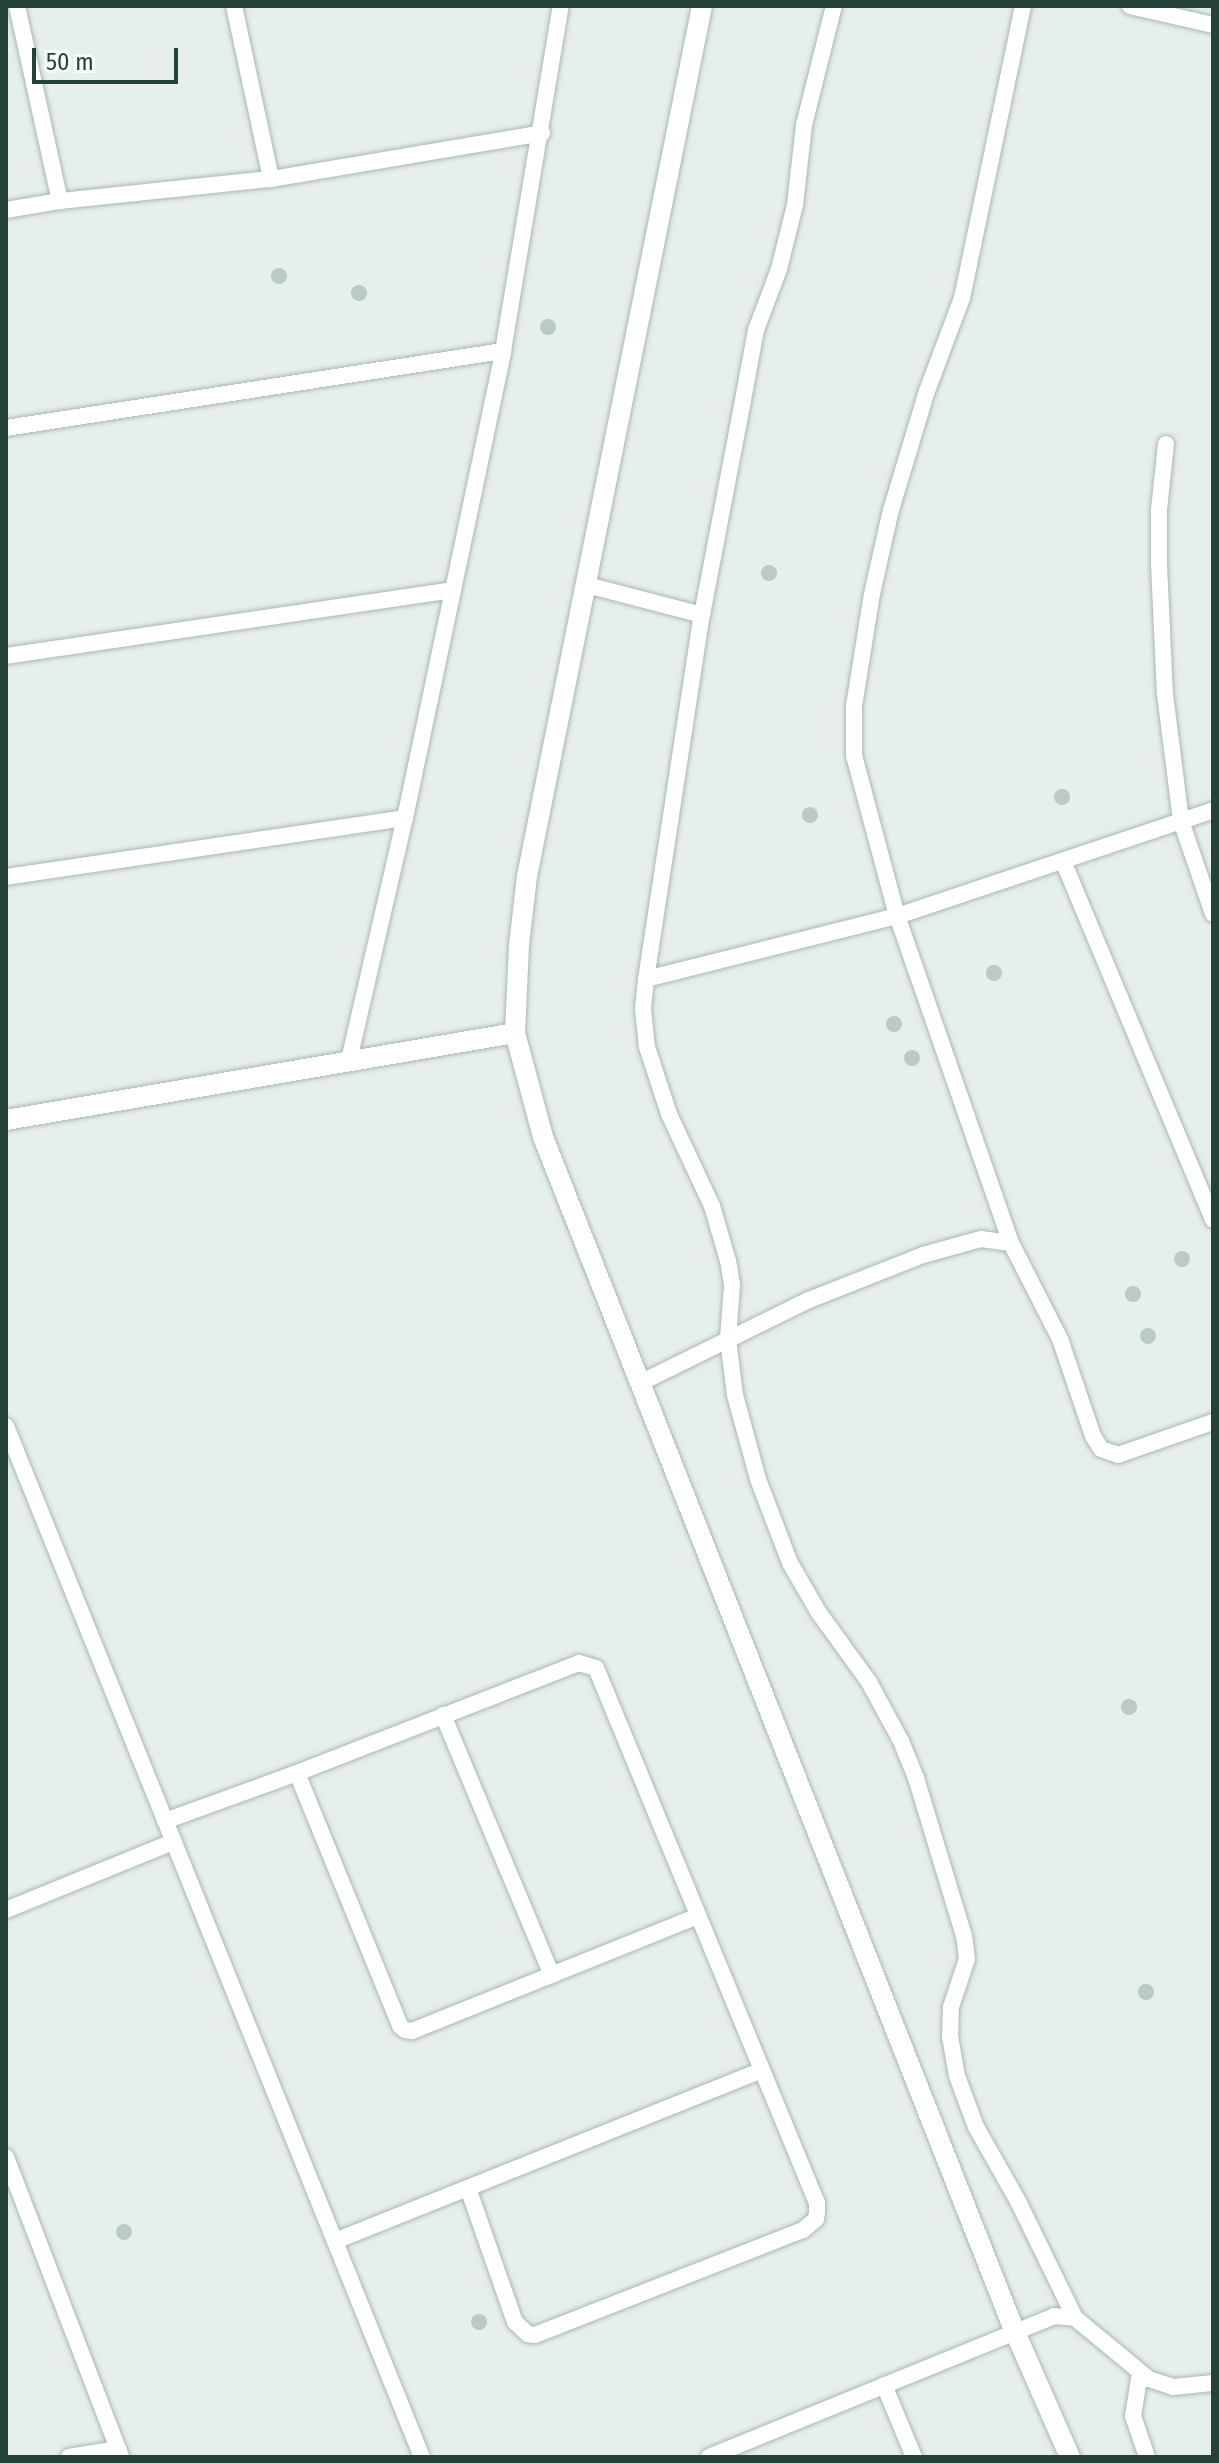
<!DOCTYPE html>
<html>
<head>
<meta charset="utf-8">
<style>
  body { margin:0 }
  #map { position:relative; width:1219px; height:2463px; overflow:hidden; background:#e6efeb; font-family:"Fira Sans Condensed",sans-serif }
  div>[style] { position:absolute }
  .building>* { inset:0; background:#bbcac4 }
  .round { border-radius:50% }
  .roads { filter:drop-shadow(0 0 2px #a8b8b2) drop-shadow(0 0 2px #a8b8b2) }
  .minor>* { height:16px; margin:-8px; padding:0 8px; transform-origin:8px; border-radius:8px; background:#fff }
  .tertiary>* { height:20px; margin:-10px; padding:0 10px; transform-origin:10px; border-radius:10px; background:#fff }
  span { translate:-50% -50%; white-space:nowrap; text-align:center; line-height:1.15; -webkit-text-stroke:6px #f7fbf9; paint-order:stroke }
  .frame { position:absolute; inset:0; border:8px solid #24423a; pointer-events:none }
  .scale { position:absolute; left:32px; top:48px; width:146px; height:36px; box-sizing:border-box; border:4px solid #24423a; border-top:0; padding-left:10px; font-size:24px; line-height:28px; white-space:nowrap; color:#24423a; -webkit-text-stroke:6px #f7fbf9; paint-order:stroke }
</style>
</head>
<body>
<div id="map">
  <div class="building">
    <i class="round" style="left:271px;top:268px;width:16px;height:16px"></i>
    <i class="round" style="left:351px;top:285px;width:16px;height:16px"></i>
    <i class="round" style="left:540px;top:319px;width:16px;height:16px"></i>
    <i class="round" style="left:761px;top:565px;width:16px;height:16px"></i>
    <i class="round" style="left:1054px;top:789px;width:16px;height:16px"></i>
    <i class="round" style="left:802px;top:807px;width:16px;height:16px"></i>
    <i class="round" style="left:986px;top:965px;width:16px;height:16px"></i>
    <i class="round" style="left:886px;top:1016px;width:16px;height:16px"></i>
    <i class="round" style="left:904px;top:1050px;width:16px;height:16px"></i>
    <i class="round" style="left:1174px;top:1251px;width:16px;height:16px"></i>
    <i class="round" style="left:1125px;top:1286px;width:16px;height:16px"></i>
    <i class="round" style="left:1140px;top:1328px;width:16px;height:16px"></i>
    <i class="round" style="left:1121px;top:1699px;width:16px;height:16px"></i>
    <i class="round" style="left:1138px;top:1984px;width:16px;height:16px"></i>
    <i class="round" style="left:116px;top:2224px;width:16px;height:16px"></i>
    <i class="round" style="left:471px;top:2314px;width:16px;height:16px"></i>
  </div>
  <div class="roads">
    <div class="minor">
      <i style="left:17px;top:6px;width:200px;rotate:77.6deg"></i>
      <i style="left:234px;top:6px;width:177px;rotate:77.9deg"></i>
      <i style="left:1130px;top:6px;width:85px;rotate:12.9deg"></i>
      <i style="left:6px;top:210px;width:55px;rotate:-9.5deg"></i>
      <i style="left:60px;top:201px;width:212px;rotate:-6deg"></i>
      <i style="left:271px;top:179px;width:275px;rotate:-9.6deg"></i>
      <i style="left:6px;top:428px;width:503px;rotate:-8.81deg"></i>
      <i style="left:1166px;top:444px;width:66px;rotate:96.1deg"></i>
      <i style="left:1159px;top:510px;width:54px;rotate:90deg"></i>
      <i style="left:1159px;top:564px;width:130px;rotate:87.4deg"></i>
      <i style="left:1165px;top:694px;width:128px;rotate:82.8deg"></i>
      <i style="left:1181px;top:821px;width:98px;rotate:71deg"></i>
      <i style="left:587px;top:585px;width:119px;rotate:14.6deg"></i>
      <i style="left:6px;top:656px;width:450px;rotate:-8.4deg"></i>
      <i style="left:1063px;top:861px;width:389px;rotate:67.3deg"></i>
      <i style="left:6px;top:877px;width:403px;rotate:-8.4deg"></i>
      <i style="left:646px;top:979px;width:368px;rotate:-81.3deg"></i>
      <i style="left:702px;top:615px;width:191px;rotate:-79.2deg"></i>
      <i style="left:738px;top:427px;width:99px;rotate:-79.5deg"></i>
      <i style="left:756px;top:330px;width:65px;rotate:-69.3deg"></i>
      <i style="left:779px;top:269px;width:66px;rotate:-76deg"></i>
      <i style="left:795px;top:205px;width:81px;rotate:-83.6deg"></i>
      <i style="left:804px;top:125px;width:123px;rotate:-75.9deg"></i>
      <i style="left:349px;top:1060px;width:248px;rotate:-77deg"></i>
      <i style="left:405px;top:818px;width:477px;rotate:-78.1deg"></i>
      <i style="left:503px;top:351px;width:350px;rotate:-80.5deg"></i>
      <i style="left:1011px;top:1243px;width:346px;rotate:-109.2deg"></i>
      <i style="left:897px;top:916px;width:166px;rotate:-105deg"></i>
      <i style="left:854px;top:756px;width:50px;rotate:-90deg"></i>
      <i style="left:854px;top:706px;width:113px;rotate:-80.9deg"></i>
      <i style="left:872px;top:594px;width:86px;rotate:-77.3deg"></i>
      <i style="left:891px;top:510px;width:124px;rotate:-73.2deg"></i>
      <i style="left:927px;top:391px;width:99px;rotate:-69.4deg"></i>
      <i style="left:962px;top:298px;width:298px;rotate:-78.2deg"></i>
      <i style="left:640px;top:1383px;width:188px;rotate:-26.2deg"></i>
      <i style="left:809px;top:1300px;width:123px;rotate:-21.5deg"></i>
      <i style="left:923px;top:1255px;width:60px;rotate:-15.4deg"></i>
      <i style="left:981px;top:1239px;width:30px;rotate:8deg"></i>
      <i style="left:1011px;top:1243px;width:108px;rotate:63deg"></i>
      <i style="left:1060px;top:1339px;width:102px;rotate:71.2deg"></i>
      <i style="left:1093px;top:1436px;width:15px;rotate:58deg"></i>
      <i style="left:1101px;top:1449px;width:18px;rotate:19deg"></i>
      <i style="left:1118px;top:1455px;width:101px;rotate:-19.2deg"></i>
      <i style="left:6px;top:1426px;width:1112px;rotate:68.03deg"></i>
      <i style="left:443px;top:1715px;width:282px;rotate:67.3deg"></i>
      <i style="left:165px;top:1821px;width:140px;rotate:-20deg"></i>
      <i style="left:6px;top:1910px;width:180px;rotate:-22.2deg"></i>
      <i style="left:6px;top:2157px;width:321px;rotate:69deg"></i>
      <i style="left:468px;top:2188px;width:142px;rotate:70.7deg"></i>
      <i style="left:515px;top:2322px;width:18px;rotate:43deg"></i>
      <i style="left:528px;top:2334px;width:7px;rotate:8deg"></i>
      <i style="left:535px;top:2335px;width:288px;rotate:-21.4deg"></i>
      <i style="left:803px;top:2230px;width:17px;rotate:-40deg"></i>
      <i style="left:816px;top:2219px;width:7px;rotate:-82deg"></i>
      <i style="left:817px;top:2212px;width:9px;rotate:-90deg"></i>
      <i style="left:817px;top:2203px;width:579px;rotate:-112.44deg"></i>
      <i style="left:596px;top:1668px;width:18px;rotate:-164deg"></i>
      <i style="left:579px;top:1663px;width:303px;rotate:158.7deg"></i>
      <i style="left:297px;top:1773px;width:273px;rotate:67.8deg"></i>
      <i style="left:400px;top:2026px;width:6px;rotate:39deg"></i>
      <i style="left:405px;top:2030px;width:7px;rotate:8deg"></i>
      <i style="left:412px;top:2031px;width:308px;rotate:-21.9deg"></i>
      <i style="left:335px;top:2241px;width:458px;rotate:-21.8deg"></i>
      <i style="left:1075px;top:2318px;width:128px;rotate:-116deg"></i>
      <i style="left:1019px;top:2203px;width:87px;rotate:-119.5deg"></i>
      <i style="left:976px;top:2127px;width:54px;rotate:-110.4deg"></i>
      <i style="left:957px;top:2076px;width:40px;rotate:-100deg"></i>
      <i style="left:950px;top:2037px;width:30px;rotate:-88deg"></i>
      <i style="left:951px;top:2007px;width:51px;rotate:-71.6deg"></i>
      <i style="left:967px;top:1959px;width:23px;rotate:-97deg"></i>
      <i style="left:964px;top:1936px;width:165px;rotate:-106.9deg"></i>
      <i style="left:916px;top:1778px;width:40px;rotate:-112deg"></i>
      <i style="left:901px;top:1741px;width:67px;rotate:-118.5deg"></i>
      <i style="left:869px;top:1682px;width:85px;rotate:-125.9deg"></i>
      <i style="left:819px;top:1613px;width:58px;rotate:-120.1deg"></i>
      <i style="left:790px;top:1563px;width:90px;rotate:-110.9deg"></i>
      <i style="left:758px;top:1479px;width:87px;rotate:-105.3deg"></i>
      <i style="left:735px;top:1395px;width:56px;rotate:-97.1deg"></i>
      <i style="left:728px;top:1339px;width:54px;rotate:-85.8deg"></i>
      <i style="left:732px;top:1285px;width:24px;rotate:-99deg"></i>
      <i style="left:728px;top:1261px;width:57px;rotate:-106.2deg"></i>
      <i style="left:712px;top:1206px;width:102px;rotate:-115.1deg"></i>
      <i style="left:669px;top:1114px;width:71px;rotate:-108.2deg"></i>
      <i style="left:647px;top:1047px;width:39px;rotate:-96deg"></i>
      <i style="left:643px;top:1008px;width:29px;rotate:-84deg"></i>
      <i style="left:646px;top:979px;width:259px;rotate:-14.1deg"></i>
      <i style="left:897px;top:916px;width:333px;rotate:-18.5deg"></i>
      <i style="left:1140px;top:2373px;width:44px;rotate:99.2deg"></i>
      <i style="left:1133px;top:2416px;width:43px;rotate:71.1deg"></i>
      <i style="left:884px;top:2385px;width:78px;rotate:67.4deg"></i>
      <i style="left:69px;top:2457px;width:50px;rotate:-9.3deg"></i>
      <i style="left:709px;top:2457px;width:373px;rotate:-22.2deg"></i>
      <i style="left:1054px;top:2316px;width:21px;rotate:5deg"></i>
      <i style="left:1075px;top:2318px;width:96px;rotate:39.5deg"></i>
      <i style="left:1149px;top:2379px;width:26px;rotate:18deg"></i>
      <i style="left:1174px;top:2387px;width:39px;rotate:-6deg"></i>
    </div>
    <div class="tertiary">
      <i style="left:702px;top:6px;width:887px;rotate:101.37deg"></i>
      <i style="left:527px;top:876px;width:69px;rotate:96.6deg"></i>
      <i style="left:519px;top:945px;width:88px;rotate:92.6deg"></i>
      <i style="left:515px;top:1033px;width:108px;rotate:74.9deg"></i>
      <i style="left:543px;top:1137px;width:1285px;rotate:68.45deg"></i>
      <i style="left:1015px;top:2332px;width:137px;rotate:66.3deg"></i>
      <i style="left:6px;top:1120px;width:516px;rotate:-9.7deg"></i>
    </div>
  </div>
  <div class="frame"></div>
  <div class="scale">50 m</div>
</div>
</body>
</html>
